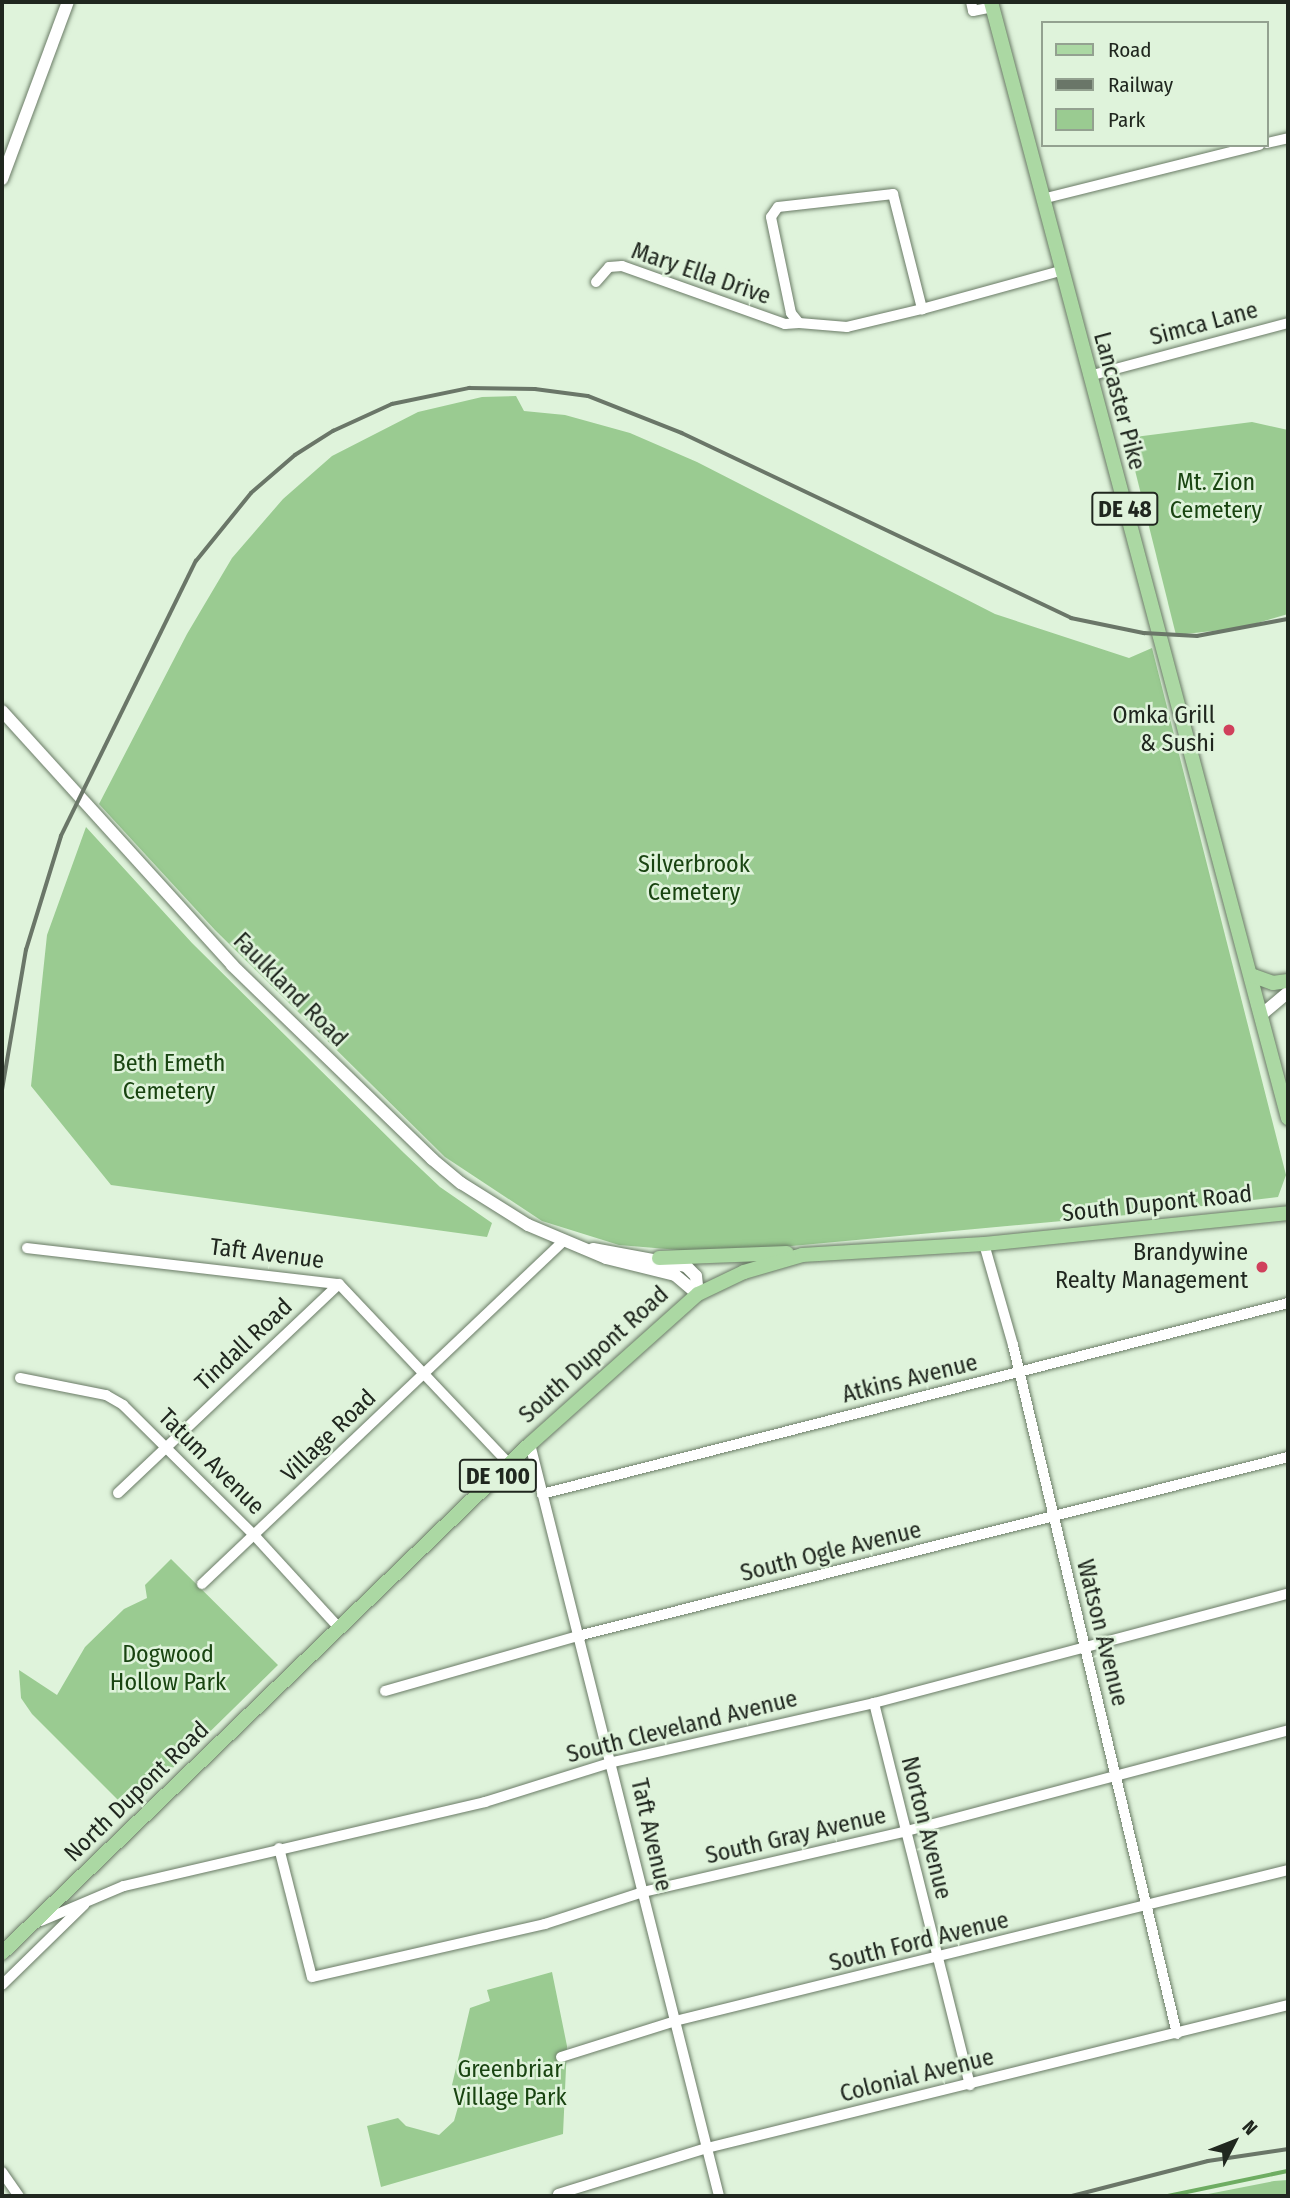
<!DOCTYPE html>
<html>
<head>
<meta charset="utf-8">
<style>
  body { margin:0 }
  #map { position:relative; width:1290px; height:2198px; overflow:hidden; background:#dff3db; font-family:"Fira Sans Condensed",sans-serif }
  div>[style] { position:absolute }
  .green>* { inset:0; background:#9acb91 }
  .stream>* { height:3.5px; margin:-1.75px; padding:0 1.75px; transform-origin:1.75px; border-radius:1.75px; background:#6ead62 }
  .roads { filter:drop-shadow(0 0 2px #6a7b66) drop-shadow(0 0 2px #6a7b66) }
  .minor>* { height:10px; margin:-5px; padding:0 5px; transform-origin:5px; border-radius:5px; background:#fff }
  .tertiary>* { height:12px; margin:-6px; padding:0 6px; transform-origin:6px; border-radius:6px; background:#fff }
  .secondary>* { height:12px; margin:-6px; padding:0 6px; transform-origin:6px; border-radius:6px; background:#fff }
  .primary>* { height:14px; margin:-7px; padding:0 7px; transform-origin:7px; border-radius:7px; background:#abd8a3 }
  .rail>* { height:3.5px; margin:-1.75px; padding:0 1.75px; transform-origin:1.75px; border-radius:1.75px; background:#6a7668 }
  .dots>* { width:19px; height:19px; translate:-50% -50%; box-sizing:border-box; border:4px solid #dff3db; border-radius:50% }
  span { translate:-50% -50%; white-space:nowrap; text-align:center; line-height:1.15; -webkit-text-stroke:5px #dff3db; paint-order:stroke }
  .shield-label span { padding:2px 5px; background:#dff3db; border:2px solid; border-radius:5px; -webkit-text-stroke-width:0 }
  .shield-label { font-size:23px; color:#20271f; font-weight:700 }
  .street-label { font-size:24px; color:#20271f }
  .park-label { font-size:24px; color:#194411 }
  .poi-label { font-size:24px; color:#20271f }
  .right { translate:-100% -50%; text-align:right }
  .frame { position:absolute; inset:0; border:4px solid #20271f; pointer-events:none }
  .legend { position:absolute; left:1041px; top:21px; width:228px; height:126px; box-sizing:border-box; background:#dff3db; border:2px solid #93a190; margin:0; padding:9px 12px; list-style:none; font-size:21px; color:#20271f }
  .legend li { display:flex; align-items:center; gap:14px; height:35px }
  .legend b { width:35px; border:2px solid #93a190 }
  .north { position:absolute; left:1199px; top:2107px; width:70px; height:70px; -webkit-text-stroke:5px #dff3db; paint-order:stroke; rotate:48deg; font-size:19px; font-weight:700; line-height:28px; text-align:center; color:#20271f }
  .north::after { content:''; display:block; margin:auto; width:24px; height:32px; background:#20271f; clip-path:polygon(50% 0,100% 100%,50% 72%,0 100%) }
</style>
</head>
<body>
<div id="map">
  <div class="green">
    <i style="clip-path:polygon(516px 396px,524px 411px,565px 415px,630px 433px,697px 462px,995px 614px,1129px 658px,1152px 648px,1286px 1175px,1278px 1197px,1127px 1215px,715px 1253px,619px 1245px,542px 1221px,445px 1157px,215px 930px,99px 804px,187px 634px,232px 558px,283px 499px,332px 456px,418px 412px,482px 397px)"></i>
    <i style="clip-path:polygon(1252px 422px,1288px 430px,1288px 614px,1240px 628px,1176px 635px,1127px 438px)"></i>
    <i style="clip-path:polygon(86px 827px,192px 943px,404px 1153px,440px 1187px,492px 1223px,487px 1237px,111px 1185px,31px 1086px,47px 935px)"></i>
    <i style="clip-path:polygon(171px 1559px,278px 1665px,135px 1805px,124px 1806px,32px 1714px,21px 1698px,19px 1670px,57px 1695px,85px 1647px,124px 1609px,147px 1598px,145px 1585px)"></i>
    <i style="clip-path:polygon(552px 1972px,567px 2046px,563px 2134px,381px 2187px,367px 2126px,398px 2118px,406px 2126px,439px 2135px,454px 2121px,458px 2107px,452px 2085px,470px 2008px,490px 2001px,487px 1990px)"></i>
    <i style="clip-path:polygon(1288px 2180px,1288px 2196px,1198px 2196px,1274px 2181px)"></i>
  </div>
  <div class="stream">
    <i style="left:1168px;top:2196px;width:123px;rotate:-11.8deg"></i>
  </div>
  <div class="roads">
    <div class="minor">
      <i style="left:971px;top:2px;width:9px;rotate:77deg"></i>
      <i style="left:973px;top:11px;width:20px;rotate:-11deg"></i>
      <i style="left:1267px;top:143px;width:22px;rotate:-13deg"></i>
      <i style="left:893px;top:194px;width:119px;rotate:75.8deg"></i>
      <i style="left:922px;top:309px;width:77px;rotate:166.5deg"></i>
      <i style="left:847px;top:327px;width:48px;rotate:-175.2deg"></i>
      <i style="left:799px;top:323px;width:13px;rotate:-129deg"></i>
      <i style="left:791px;top:313px;width:98px;rotate:-101.8deg"></i>
      <i style="left:771px;top:217px;width:12px;rotate:-55deg"></i>
      <i style="left:778px;top:207px;width:116px;rotate:-6.4deg"></i>
      <i style="left:1042px;top:199px;width:224px;rotate:-14deg"></i>
      <i style="left:596px;top:282px;width:20px;rotate:-49deg"></i>
      <i style="left:609px;top:267px;width:13px;rotate:-4deg"></i>
      <i style="left:622px;top:266px;width:173px;rotate:19.6deg"></i>
      <i style="left:785px;top:324px;width:14px;rotate:-4deg"></i>
      <i style="left:922px;top:309px;width:143px;rotate:-15.4deg"></i>
      <i style="left:1089px;top:376px;width:206px;rotate:-14.9deg"></i>
      <i style="left:984px;top:1244px;width:105px;rotate:74deg"></i>
      <i style="left:1013px;top:1345px;width:708px;rotate:76.61deg"></i>
      <i style="left:27px;top:1248px;width:314px;rotate:6.6deg"></i>
      <i style="left:339px;top:1284px;width:248px;rotate:46.6deg"></i>
      <i style="left:20px;top:1378px;width:88px;rotate:11.2deg"></i>
      <i style="left:106px;top:1395px;width:20px;rotate:30deg"></i>
      <i style="left:123px;top:1405px;width:186px;rotate:44.8deg"></i>
      <i style="left:255px;top:1536px;width:126px;rotate:47.6deg"></i>
      <i style="left:530px;top:1444px;width:775px;rotate:75.89deg"></i>
      <i style="left:118px;top:1493px;width:304px;rotate:-43.4deg"></i>
      <i style="left:542px;top:1494px;width:770px;rotate:-14.36deg"></i>
      <i style="left:202px;top:1584px;width:499px;rotate:-43.5deg"></i>
      <i style="left:385px;top:1691px;width:201px;rotate:-15.9deg"></i>
      <i style="left:578px;top:1636px;width:732px;rotate:-14.15deg"></i>
      <i style="left:874px;top:1703px;width:394px;rotate:75.9deg"></i>
      <i style="left:279px;top:1848px;width:133px;rotate:75.7deg"></i>
      <i style="left:312px;top:1977px;width:239px;rotate:-12.8deg"></i>
      <i style="left:545px;top:1924px;width:103px;rotate:-18.1deg"></i>
      <i style="left:643px;top:1892px;width:267px;rotate:-13deg"></i>
      <i style="left:903px;top:1832px;width:398px;rotate:-14.8deg"></i>
      <i style="left:41px;top:1921px;width:90px;rotate:-22.9deg"></i>
      <i style="left:124px;top:1886px;width:371px;rotate:-13.1deg"></i>
      <i style="left:485px;top:1802px;width:134px;rotate:-17.4deg"></i>
      <i style="left:613px;top:1762px;width:268px;rotate:-12.7deg"></i>
      <i style="left:874px;top:1703px;width:428px;rotate:-14.8deg"></i>
      <i style="left:2px;top:1985px;width:115px;rotate:-44.3deg"></i>
      <i style="left:561px;top:2057px;width:120px;rotate:-17.5deg"></i>
      <i style="left:675px;top:2021px;width:631px;rotate:-13.84deg"></i>
      <i style="left:2px;top:2172px;width:29px;rotate:55deg"></i>
      <i style="left:558px;top:2194px;width:156px;rotate:-17.2deg"></i>
      <i style="left:707px;top:2148px;width:598px;rotate:-13.83deg"></i>
    </div>
    <div class="tertiary">
      <i style="left:2px;top:179px;width:189px;rotate:-69.6deg"></i>
    </div>
    <div class="secondary">
      <i style="left:2px;top:711px;width:343px;rotate:47.8deg"></i>
      <i style="left:232px;top:965px;width:279px;rotate:44.1deg"></i>
      <i style="left:432px;top:1159px;width:38px;rotate:40deg"></i>
      <i style="left:461px;top:1183px;width:79px;rotate:32.1deg"></i>
      <i style="left:528px;top:1225px;width:85px;rotate:22.9deg"></i>
      <i style="left:606px;top:1258px;width:71px;rotate:13.8deg"></i>
      <i style="left:675px;top:1275px;width:30px;rotate:40deg"></i>
      <i style="left:1261px;top:1015px;width:35px;rotate:-40deg"></i>
      <i style="left:593px;top:1249px;width:95px;rotate:10.4deg"></i>
      <i style="left:686px;top:1266px;width:14px;rotate:45deg"></i>
      <i style="left:696px;top:1276px;width:18px;rotate:84deg"></i>
    </div>
    <div class="primary">
      <i style="left:991px;top:2px;width:1155px;rotate:75.1deg"></i>
      <i style="left:1251px;top:975px;width:23px;rotate:20deg"></i>
      <i style="left:1273px;top:983px;width:15px;rotate:-8deg"></i>
      <i style="left:659px;top:1258px;width:128px;rotate:-2.2deg"></i>
      <i style="left:2px;top:1953px;width:733px;rotate:-43.95deg"></i>
      <i style="left:530px;top:1444px;width:225px;rotate:-41.8deg"></i>
      <i style="left:698px;top:1294px;width:51px;rotate:-25.6deg"></i>
      <i style="left:744px;top:1272px;width:60px;rotate:-16.3deg"></i>
      <i style="left:802px;top:1255px;width:182px;rotate:-3.5deg"></i>
      <i style="left:984px;top:1244px;width:306px;rotate:-5.8deg"></i>
    </div>
  </div>
  <div class="rail">
    <i style="left:2px;top:1090px;width:142px;rotate:-80.3deg"></i>
    <i style="left:26px;top:950px;width:119px;rotate:-72.9deg"></i>
    <i style="left:61px;top:836px;width:306px;rotate:-63.9deg"></i>
    <i style="left:196px;top:561px;width:87px;rotate:-51deg"></i>
    <i style="left:251px;top:493px;width:58px;rotate:-40.8deg"></i>
    <i style="left:295px;top:455px;width:45px;rotate:-32.3deg"></i>
    <i style="left:333px;top:431px;width:65px;rotate:-24.6deg"></i>
    <i style="left:392px;top:404px;width:79px;rotate:-11.7deg"></i>
    <i style="left:469px;top:388px;width:66px;rotate:0.9deg"></i>
    <i style="left:535px;top:389px;width:53px;rotate:7.5deg"></i>
    <i style="left:588px;top:396px;width:101px;rotate:21.5deg"></i>
    <i style="left:682px;top:433px;width:431px;rotate:25.4deg"></i>
    <i style="left:1071px;top:618px;width:75px;rotate:11.6deg"></i>
    <i style="left:1144px;top:633px;width:53px;rotate:3.2deg"></i>
    <i style="left:1197px;top:636px;width:93px;rotate:-10.6deg"></i>
    <i style="left:1072px;top:2196px;width:140px;rotate:-14.4deg"></i>
    <i style="left:1208px;top:2161px;width:81px;rotate:-8.5deg"></i>
  </div>
  <div class="dots">
    <i style="left:1229px;top:730px;background:#d0405c"></i>
    <i style="left:1262px;top:1267px;background:#d0405c"></i>
  </div>
  <div class="shield-label">
    <span style="left:1125px;top:509px">DE 48</span>
    <span style="left:498px;top:1476px">DE 100</span>
  </div>
  <div class="street-label">
    <span style="left:701px;top:274px;rotate:19deg">Mary Ella Drive</span>
    <span style="left:1204px;top:324px;rotate:-15deg">Simca Lane</span>
    <span style="left:1119px;top:401px;rotate:75deg">Lancaster Pike</span>
    <span style="left:290px;top:990px;rotate:45deg">Faulkland Road</span>
    <span style="left:1157px;top:1204px;rotate:-6deg">South Dupont Road</span>
    <span style="left:267px;top:1254px;rotate:7deg">Taft Avenue</span>
    <span style="left:244px;top:1345px;rotate:-43deg">Tindall Road</span>
    <span style="left:594px;top:1355px;rotate:-42deg">South Dupont Road</span>
    <span style="left:910px;top:1379px;rotate:-14deg">Atkins Avenue</span>
    <span style="left:329px;top:1436px;rotate:-44deg">Village Road</span>
    <span style="left:211px;top:1462px;rotate:45deg">Tatum Avenue</span>
    <span style="left:831px;top:1552px;rotate:-14deg">South Ogle Avenue</span>
    <span style="left:1102px;top:1633px;rotate:76deg">Watson Avenue</span>
    <span style="left:682px;top:1727px;rotate:-14deg">South Cleveland Avenue</span>
    <span style="left:137px;top:1792px;rotate:-44deg">North Dupont Road</span>
    <span style="left:926px;top:1828px;rotate:76deg">Norton Avenue</span>
    <span style="left:651px;top:1835px;rotate:77deg">Taft Avenue</span>
    <span style="left:796px;top:1836px;rotate:-13deg">South Gray Avenue</span>
    <span style="left:919px;top:1942px;rotate:-14deg">South Ford Avenue</span>
    <span style="left:917px;top:2076px;rotate:-14deg">Colonial Avenue</span>
  </div>
  <div class="park-label">
    <span style="left:1216px;top:497px">Mt. Zion<br>Cemetery</span>
    <span style="left:694px;top:879px">Silverbrook<br>Cemetery</span>
    <span style="left:169px;top:1078px">Beth Emeth<br>Cemetery</span>
    <span style="left:168px;top:1669px">Dogwood<br>Hollow Park</span>
    <span style="left:510px;top:2084px">Greenbriar<br>Village Park</span>
  </div>
  <div class="poi-label">
    <span class="right" style="left:1215px;top:730px">Omka Grill<br>&amp; Sushi</span>
    <span class="right" style="left:1248px;top:1267px">Brandywine<br>Realty Management</span>
  </div>
  <div class="frame"></div>
  <ul class="legend">
  <li><b style="height:9px;background:#abd8a3"></b>Road</li>
  <li><b style="height:9px;background:#6a7668"></b>Railway</li>
  <li><b style="height:19px;background:#9acb91"></b>Park</li>
  </ul>
  <div class="north">N</div>
</div>
</body>
</html>
